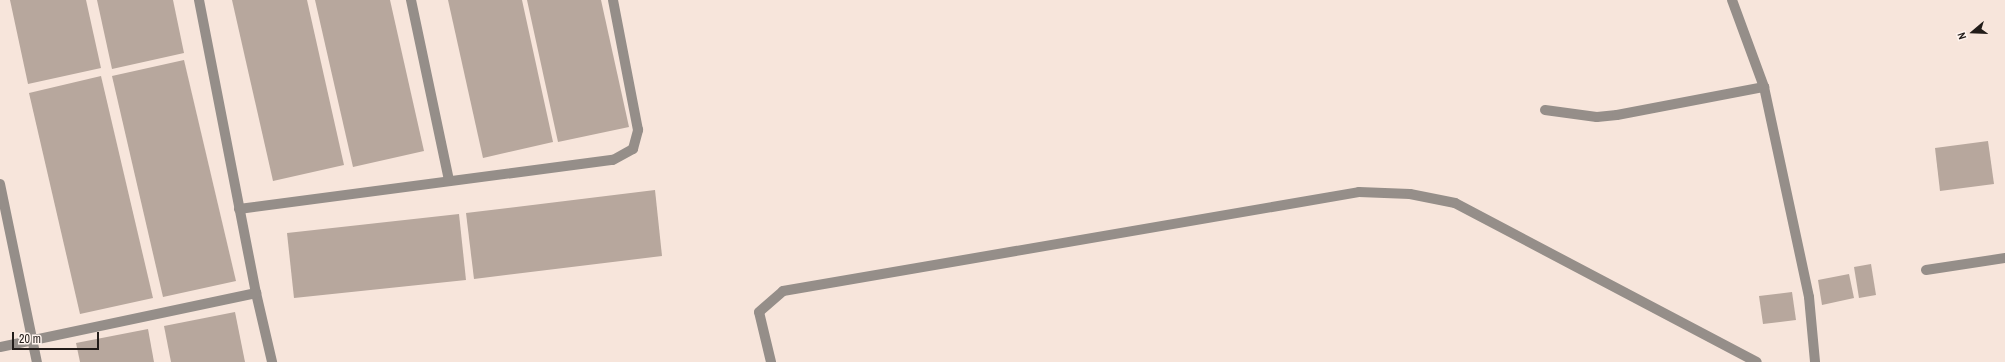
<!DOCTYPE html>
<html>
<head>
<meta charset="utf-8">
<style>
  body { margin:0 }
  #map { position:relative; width:2005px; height:362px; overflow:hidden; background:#f7e5db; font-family:"Archivo Narrow",sans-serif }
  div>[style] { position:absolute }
  .building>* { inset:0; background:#b7a79d }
  .minor>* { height:10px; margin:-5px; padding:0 5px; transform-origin:5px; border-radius:5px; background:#958e89 }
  span { translate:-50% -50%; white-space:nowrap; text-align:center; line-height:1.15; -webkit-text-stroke:3.5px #fff4ee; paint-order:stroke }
  .north { position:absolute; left:1953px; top:12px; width:40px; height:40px; -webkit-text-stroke:3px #fff4ee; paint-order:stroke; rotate:251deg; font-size:11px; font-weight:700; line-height:16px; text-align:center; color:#221c19 }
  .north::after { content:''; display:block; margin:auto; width:14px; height:18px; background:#221c19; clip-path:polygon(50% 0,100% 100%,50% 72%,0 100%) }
  .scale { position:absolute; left:12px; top:332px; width:87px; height:18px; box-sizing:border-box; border:2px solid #221c19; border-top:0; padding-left:5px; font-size:12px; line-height:14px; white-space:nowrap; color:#221c19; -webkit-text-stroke:3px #fff4ee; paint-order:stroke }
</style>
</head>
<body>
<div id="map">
  <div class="building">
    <i style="clip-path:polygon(10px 0,86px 0,101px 68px,28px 84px)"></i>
    <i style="clip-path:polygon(97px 0,173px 0,184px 53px,112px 69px)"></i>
    <i style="clip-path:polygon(232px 0,307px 0,344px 165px,273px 181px)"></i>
    <i style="clip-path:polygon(315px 0,390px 0,424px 151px,353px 167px)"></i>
    <i style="clip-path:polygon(448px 0,522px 0,553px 142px,483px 158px)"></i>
    <i style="clip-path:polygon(527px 0,601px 0,629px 127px,558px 142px)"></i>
    <i style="clip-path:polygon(184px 60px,236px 281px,163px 297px,112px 76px)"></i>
    <i style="clip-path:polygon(101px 76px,153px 298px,80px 314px,29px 93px)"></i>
    <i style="clip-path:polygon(1988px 141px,1994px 184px,1940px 191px,1935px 148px)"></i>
    <i style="clip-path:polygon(655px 190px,662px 256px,474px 279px,466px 213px)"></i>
    <i style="clip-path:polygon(459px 214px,466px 280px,294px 298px,287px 233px)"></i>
    <i style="clip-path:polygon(1871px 264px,1876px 295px,1859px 298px,1854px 267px)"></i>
    <i style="clip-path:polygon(1849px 274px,1854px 298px,1822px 305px,1818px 280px)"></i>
    <i style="clip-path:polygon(1792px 292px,1796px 320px,1763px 324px,1759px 296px)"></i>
    <i style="clip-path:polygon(235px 312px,245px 362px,171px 362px,164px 326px)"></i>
    <i style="clip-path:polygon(148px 329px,154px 362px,80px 362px,76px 343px)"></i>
  </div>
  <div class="minor">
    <i style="left:199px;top:0;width:298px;rotate:79deg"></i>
    <i style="left:256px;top:293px;width:71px;rotate:76.9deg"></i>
    <i style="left:411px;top:0;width:185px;rotate:78.1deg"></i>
    <i style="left:1732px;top:0;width:93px;rotate:69.8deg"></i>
    <i style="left:1764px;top:87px;width:215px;rotate:77.9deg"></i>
    <i style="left:1809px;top:297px;width:65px;rotate:84.7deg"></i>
    <i style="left:1545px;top:110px;width:52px;rotate:7.7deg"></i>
    <i style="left:1597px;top:117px;width:20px;rotate:-6deg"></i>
    <i style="left:1617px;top:115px;width:150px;rotate:-10.8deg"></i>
    <i style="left:0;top:184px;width:182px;rotate:78.3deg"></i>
    <i style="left:239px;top:209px;width:377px;rotate:-7.5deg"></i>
    <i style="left:613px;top:160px;width:23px;rotate:-29deg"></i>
    <i style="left:633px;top:149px;width:20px;rotate:-75deg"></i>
    <i style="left:638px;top:130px;width:132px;rotate:-100.9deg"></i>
    <i style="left:1926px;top:270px;width:80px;rotate:-8.6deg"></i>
    <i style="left:0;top:347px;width:262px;rotate:-11.9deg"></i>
    <i style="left:771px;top:362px;width:51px;rotate:-103.5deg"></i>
    <i style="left:759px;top:312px;width:32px;rotate:-41deg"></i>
    <i style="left:783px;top:291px;width:584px;rotate:-9.75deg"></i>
    <i style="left:1359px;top:192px;width:51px;rotate:2.2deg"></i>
    <i style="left:1410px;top:194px;width:46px;rotate:11.3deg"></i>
    <i style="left:1455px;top:203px;width:341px;rotate:27.8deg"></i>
  </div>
  <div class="north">N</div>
  <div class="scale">20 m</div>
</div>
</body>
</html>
